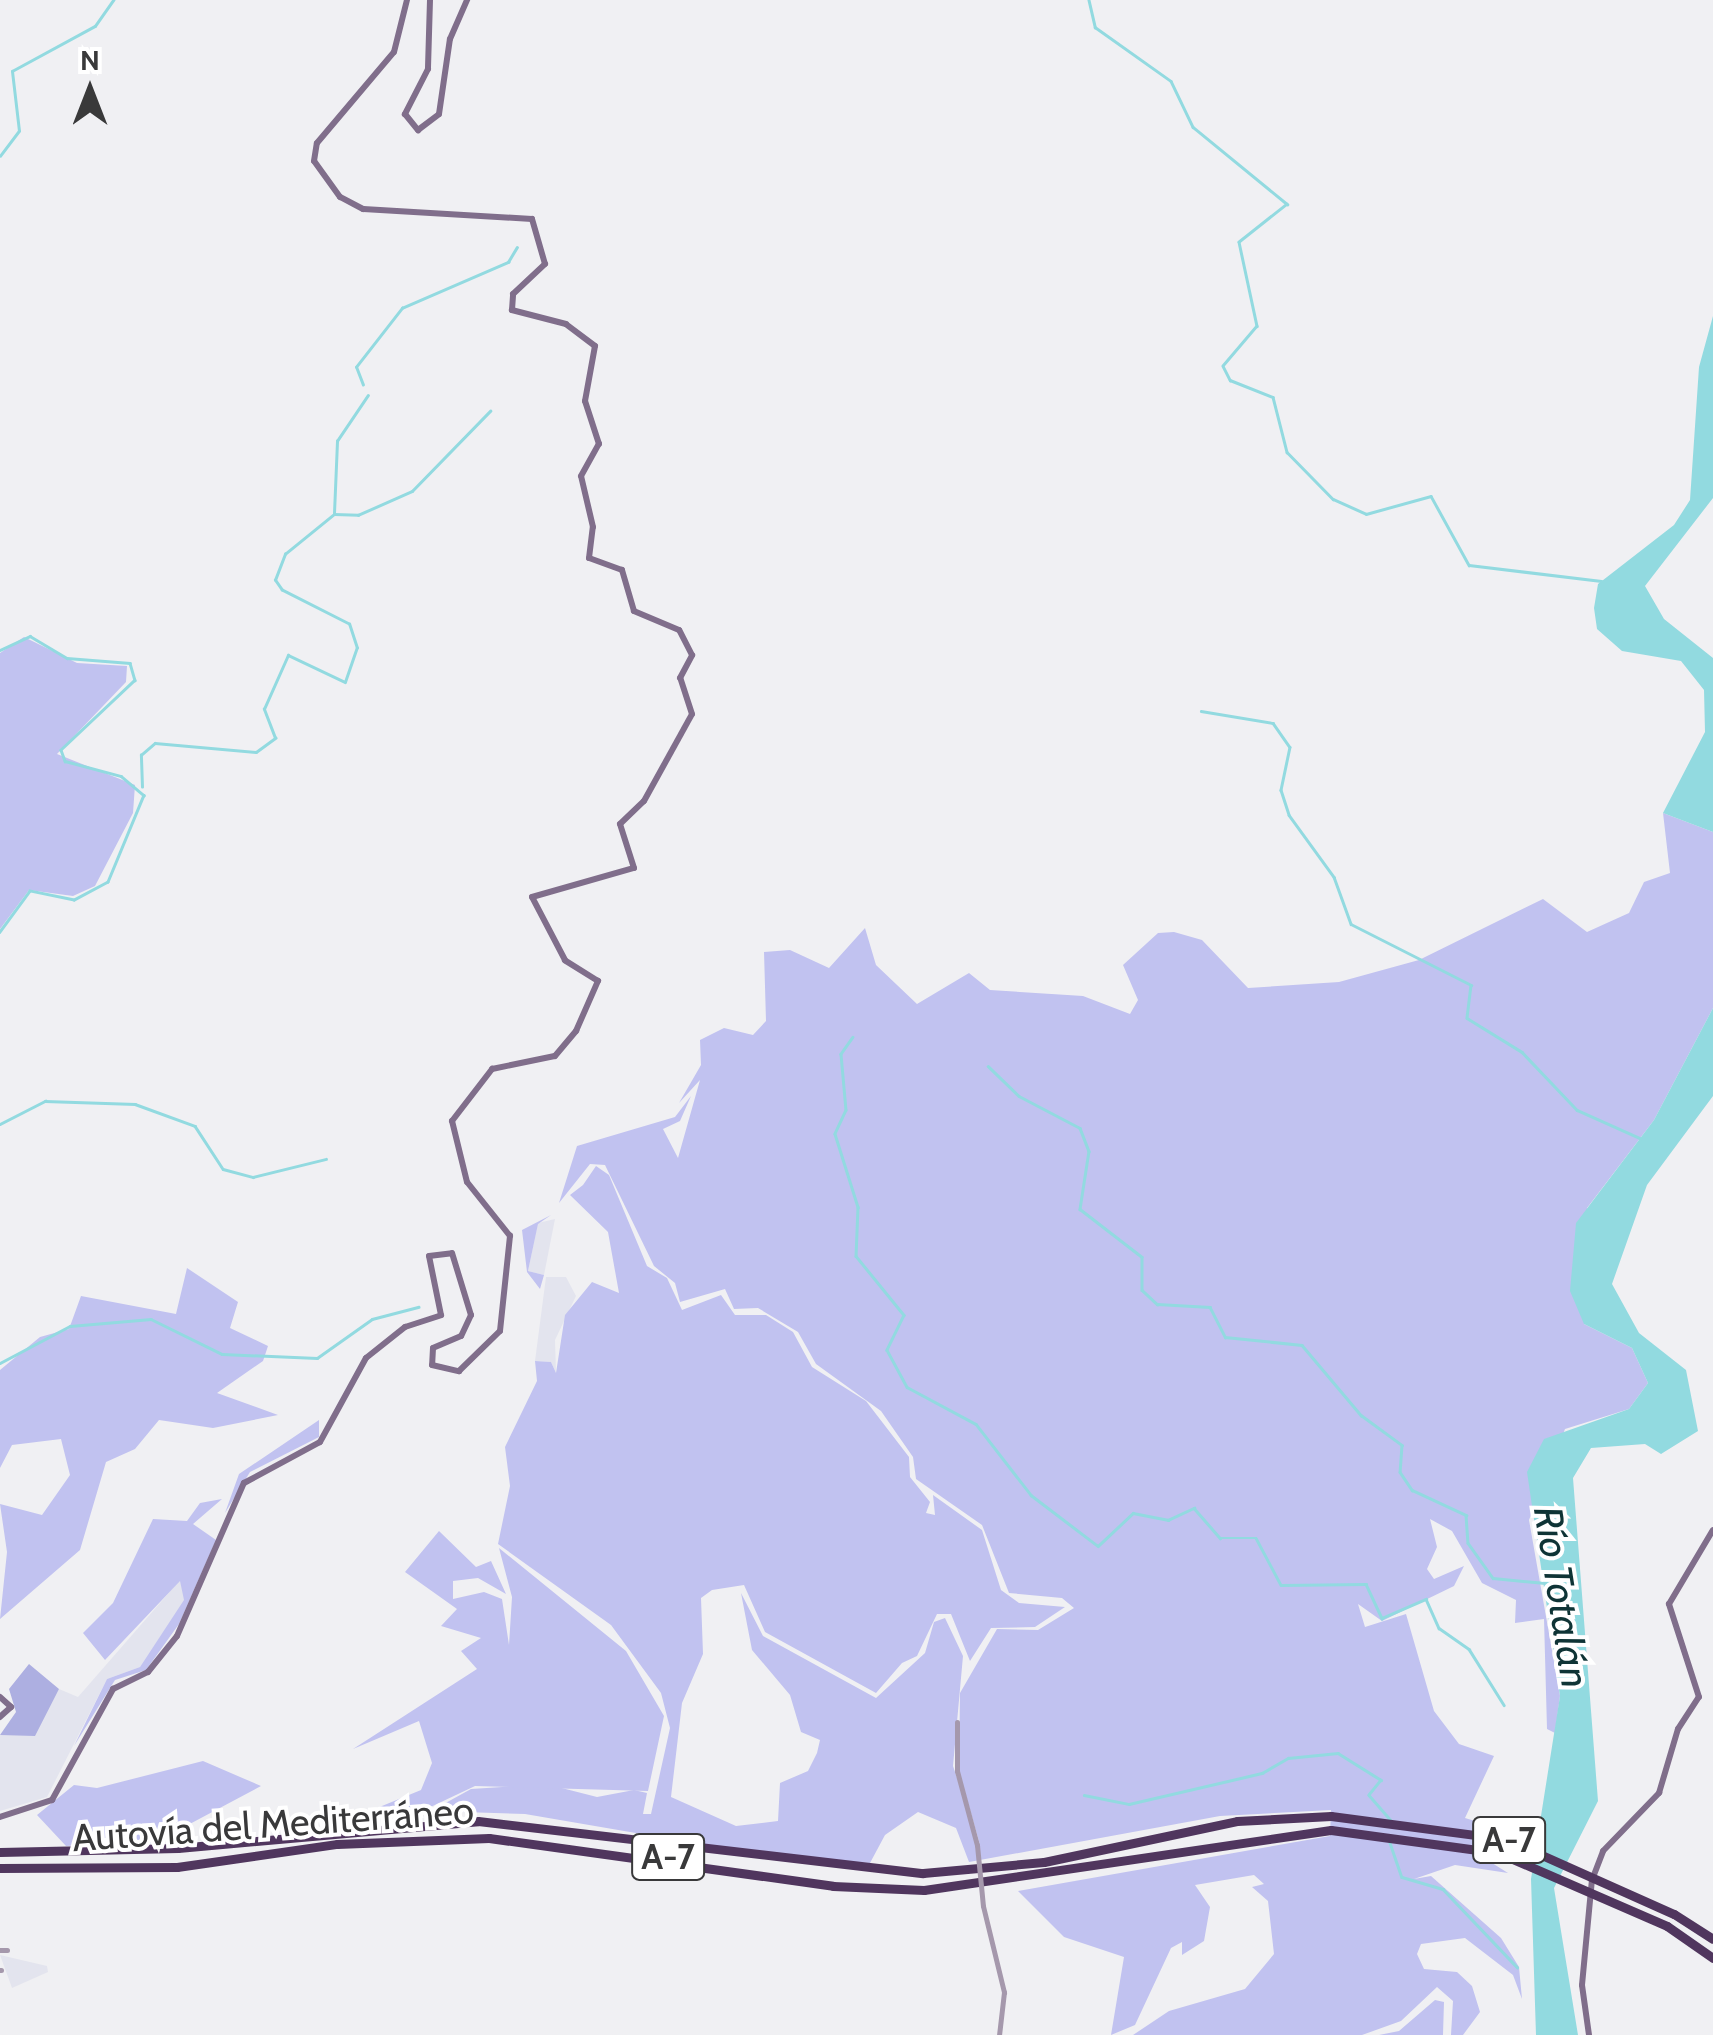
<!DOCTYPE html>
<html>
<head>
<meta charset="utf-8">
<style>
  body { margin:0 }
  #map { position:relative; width:1713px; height:2035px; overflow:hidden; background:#f0f0f3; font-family:Cabin,sans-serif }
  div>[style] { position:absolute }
  .built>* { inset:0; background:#e3e4ee }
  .green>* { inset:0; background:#c1c2f0 }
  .forest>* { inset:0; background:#adafe1 }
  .water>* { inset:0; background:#92dae0 }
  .stream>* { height:2.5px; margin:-1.25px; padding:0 1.25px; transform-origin:1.25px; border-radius:1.25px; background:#92dae0 }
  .street>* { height:5px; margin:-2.5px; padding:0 2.5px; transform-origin:2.5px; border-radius:2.5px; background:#a598ac }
  .secondary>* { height:6px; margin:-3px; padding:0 3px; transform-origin:3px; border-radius:3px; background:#806e8b }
  .highway>* { height:9px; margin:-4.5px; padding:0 4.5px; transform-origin:4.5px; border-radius:4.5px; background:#50365e }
  .street-bridge>* { height:5px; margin:-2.5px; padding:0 2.5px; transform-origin:2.5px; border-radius:2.5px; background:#a598ac }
  .highway-bridge>* { height:9px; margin:-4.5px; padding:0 4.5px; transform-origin:4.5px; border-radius:4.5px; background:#50365e }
  span { translate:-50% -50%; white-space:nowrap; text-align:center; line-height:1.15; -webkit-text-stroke:8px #fff; paint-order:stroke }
  .shield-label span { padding:2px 8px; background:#fff; border:2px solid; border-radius:8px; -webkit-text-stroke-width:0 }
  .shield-label { font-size:35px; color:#39393a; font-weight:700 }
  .street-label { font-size:38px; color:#39393a }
  .water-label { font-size:40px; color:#0f3436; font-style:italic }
  .north { position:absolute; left:40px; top:40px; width:100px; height:100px; -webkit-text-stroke:8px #fff; paint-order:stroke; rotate:0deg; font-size:28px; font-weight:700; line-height:40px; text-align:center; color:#39393a }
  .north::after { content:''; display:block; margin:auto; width:35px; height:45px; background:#39393a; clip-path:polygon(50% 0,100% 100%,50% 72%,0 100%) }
</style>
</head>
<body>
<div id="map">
  <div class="built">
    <i style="clip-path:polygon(555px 1219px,544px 1275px,528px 1271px,538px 1223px)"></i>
    <i style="clip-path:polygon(546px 1277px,566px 1277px,576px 1296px,555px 1340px,556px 1373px,551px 1362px,535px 1361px)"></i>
    <i style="clip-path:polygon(180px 1580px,185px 1600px,140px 1667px,107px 1679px,47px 1797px,0 1811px,0 1735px,30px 1734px,59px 1689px,78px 1697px)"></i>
    <i style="clip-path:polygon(0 1955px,47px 1966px,48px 1972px,12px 1988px)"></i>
  </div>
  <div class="green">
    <i style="clip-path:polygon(24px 637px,77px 663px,127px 666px,126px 682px,57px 754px,135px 785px,133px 813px,95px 886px,73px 896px,29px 890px,0 929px,0 653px)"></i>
    <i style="clip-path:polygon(1663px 813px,1713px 832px,1713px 1008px,1654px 1120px,1587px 1208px,1584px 1324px,1632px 1348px,1648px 1383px,1629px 1409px,1565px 1429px,1529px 1520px,1560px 1696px,1555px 1733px,1547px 1729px,1544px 1619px,1515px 1623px,1516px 1600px,1482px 1583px,1452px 1531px,1430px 1519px,1437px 1547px,1427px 1569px,1434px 1579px,1464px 1566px,1454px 1586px,1382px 1621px,1358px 1604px,1365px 1627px,1406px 1614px,1434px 1711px,1459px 1744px,1494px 1756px,1465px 1818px,1485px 1824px,1492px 1863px,1508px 1873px,1455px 1865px,1414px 1879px,1431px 1876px,1501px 1938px,1519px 1967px,1522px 1999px,1513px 1975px,1465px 1938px,1421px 1944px,1417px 1954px,1424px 1969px,1457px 1972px,1472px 1986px,1480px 2012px,1463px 2035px,1451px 2035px,1453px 2001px,1437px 1987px,1401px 2021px,1362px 2035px,1133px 2035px,1169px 2011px,1245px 1989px,1274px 1954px,1268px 1901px,1252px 1887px,1264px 1884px,1254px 1875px,1195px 1885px,1210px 1907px,1204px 1941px,1182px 1955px,1182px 1942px,1171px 1948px,1135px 2025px,1111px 2035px,1124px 1957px,1064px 1937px,1018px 1891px,1330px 1836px,1331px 1810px,1220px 1816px,969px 1862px,956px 1828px,918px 1812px,885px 1835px,870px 1863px,787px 1859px,525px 1814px,431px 1811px,471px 1789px,546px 1784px,597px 1797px,634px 1790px,647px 1793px,643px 1814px,651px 1814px,670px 1728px,661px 1693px,611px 1625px,498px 1544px,510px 1486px,505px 1447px,537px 1381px,535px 1361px,551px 1362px,556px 1373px,565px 1315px,592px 1282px,619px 1293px,608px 1232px,570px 1195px,583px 1185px,596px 1166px,609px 1175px,647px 1266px,667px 1278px,682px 1310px,721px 1295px,735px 1315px,766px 1315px,793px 1332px,812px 1367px,866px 1401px,909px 1457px,910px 1477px,930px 1502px,926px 1513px,935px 1515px,933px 1495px,982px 1530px,1001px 1590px,1019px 1603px,1065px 1607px,1035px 1627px,991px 1628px,970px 1661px,951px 1614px,937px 1614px,917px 1656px,902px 1663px,876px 1693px,765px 1632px,744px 1585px,712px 1590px,701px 1598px,703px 1654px,682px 1703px,671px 1797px,736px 1826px,778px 1821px,780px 1783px,808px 1771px,817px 1753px,820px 1740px,801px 1732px,790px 1695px,752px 1650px,741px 1593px,763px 1636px,876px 1698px,925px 1653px,934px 1622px,945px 1618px,963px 1656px,953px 1766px,980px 1845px,959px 1771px,960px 1693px,997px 1629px,1038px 1630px,1074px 1608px,1062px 1598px,1009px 1593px,982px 1525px,916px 1479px,913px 1457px,881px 1411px,816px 1364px,798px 1332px,758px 1308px,734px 1309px,725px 1289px,680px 1302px,675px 1283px,654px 1266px,605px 1165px,590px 1164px,559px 1203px,577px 1146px,675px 1117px,691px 1096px,680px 1121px,663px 1129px,678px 1158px,700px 1080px,679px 1103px,701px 1065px,700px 1040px,724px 1028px,753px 1035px,766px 1021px,764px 952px,790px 950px,829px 968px,865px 928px,876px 965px,917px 1004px,969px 973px,990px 990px,1083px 996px,1130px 1014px,1138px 1000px,1123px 965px,1158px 933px,1174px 932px,1202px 940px,1248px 988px,1339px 982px,1419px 960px,1543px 899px,1587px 932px,1629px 913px,1644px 882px,1670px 873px)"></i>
    <i style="clip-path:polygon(551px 1215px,538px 1224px,528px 1271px,544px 1275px,540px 1289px,527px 1272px,522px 1230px)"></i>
    <i style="clip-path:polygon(187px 1268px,238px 1302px,230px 1328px,268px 1346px,263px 1361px,217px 1393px,278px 1415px,213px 1428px,159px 1420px,135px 1449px,106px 1462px,80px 1550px,0 1619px,7px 1552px,0 1504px,42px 1515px,70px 1475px,61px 1439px,12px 1445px,0 1468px,0 1370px,40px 1337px,69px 1329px,81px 1296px,176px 1314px)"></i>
    <i style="clip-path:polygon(319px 1420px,319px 1437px,250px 1472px,225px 1513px,239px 1474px)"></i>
    <i style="clip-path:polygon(222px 1499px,193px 1524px,216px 1540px,179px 1624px,146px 1670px,115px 1680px,74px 1746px,107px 1679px,140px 1667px,184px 1600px,180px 1581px,105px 1660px,83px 1633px,113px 1603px,153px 1519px,187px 1521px,200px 1503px)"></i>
    <i style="clip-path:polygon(439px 1531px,476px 1567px,491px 1561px,506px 1594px,478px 1578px,453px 1581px,453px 1599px,484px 1592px,502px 1599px,509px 1645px,512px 1597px,499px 1548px,626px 1651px,664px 1716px,648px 1791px,475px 1786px,420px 1812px,360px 1815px,421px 1790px,432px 1763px,419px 1721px,353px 1749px,477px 1669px,461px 1651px,481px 1638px,441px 1626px,457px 1609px,405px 1572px)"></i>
    <i style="clip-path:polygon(203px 1761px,261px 1786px,154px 1843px,66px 1846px,37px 1815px,74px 1785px,97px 1788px)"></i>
    <i style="clip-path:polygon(1435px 2000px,1444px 2002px,1443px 2035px,1379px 2035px,1399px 2031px)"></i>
  </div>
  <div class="forest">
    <i style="clip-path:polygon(29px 1664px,59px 1689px,35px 1736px,0 1735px,16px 1712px,9px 1689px)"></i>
  </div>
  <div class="water">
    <i style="clip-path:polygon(1713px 316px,1713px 498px,1645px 586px,1664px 619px,1713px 658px,1713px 832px,1663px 813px,1705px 732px,1704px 690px,1681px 661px,1622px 651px,1597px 629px,1594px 608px,1598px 584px,1674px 525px,1690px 500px,1699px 367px)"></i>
    <i style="clip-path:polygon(1713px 1008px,1713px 1096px,1647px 1185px,1612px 1284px,1639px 1333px,1686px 1370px,1698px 1431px,1661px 1454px,1645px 1444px,1591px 1448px,1573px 1478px,1598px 1801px,1554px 1888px,1578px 2035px,1536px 2035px,1531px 1879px,1560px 1696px,1527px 1472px,1544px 1439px,1629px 1409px,1648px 1383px,1632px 1348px,1584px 1324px,1570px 1291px,1576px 1223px,1654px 1120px)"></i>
  </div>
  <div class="stream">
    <i style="left:1089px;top:0;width:28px;rotate:77deg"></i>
    <i style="left:1095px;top:27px;width:93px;rotate:35.4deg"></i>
    <i style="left:1171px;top:81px;width:51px;rotate:64.4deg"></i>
    <i style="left:1193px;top:127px;width:122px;rotate:39.3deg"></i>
    <i style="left:1287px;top:204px;width:61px;rotate:141.6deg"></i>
    <i style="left:1239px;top:242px;width:86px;rotate:77.9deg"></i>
    <i style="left:1257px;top:326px;width:52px;rotate:130.4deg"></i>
    <i style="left:1223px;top:366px;width:16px;rotate:63deg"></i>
    <i style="left:1230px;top:380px;width:46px;rotate:21.6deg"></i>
    <i style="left:1273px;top:397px;width:57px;rotate:75.7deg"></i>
    <i style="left:1287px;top:452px;width:66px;rotate:45.6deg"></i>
    <i style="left:1333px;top:499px;width:36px;rotate:24deg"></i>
    <i style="left:1366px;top:514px;width:67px;rotate:-15.5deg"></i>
    <i style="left:1431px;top:496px;width:79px;rotate:61.2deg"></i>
    <i style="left:1469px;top:565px;width:133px;rotate:6.9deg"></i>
    <i style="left:0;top:156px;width:31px;rotate:-53deg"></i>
    <i style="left:19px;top:131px;width:60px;rotate:-96.7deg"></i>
    <i style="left:12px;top:71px;width:94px;rotate:-28.5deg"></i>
    <i style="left:95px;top:26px;width:32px;rotate:-55deg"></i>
    <i style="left:363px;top:385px;width:19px;rotate:-111deg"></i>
    <i style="left:356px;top:367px;width:75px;rotate:-52.1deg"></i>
    <i style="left:402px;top:308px;width:116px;rotate:-23.5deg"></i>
    <i style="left:508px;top:262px;width:17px;rotate:-59deg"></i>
    <i style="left:334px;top:513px;width:72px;rotate:-87.6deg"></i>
    <i style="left:337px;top:441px;width:55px;rotate:-56deg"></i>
    <i style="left:0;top:650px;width:33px;rotate:-25deg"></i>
    <i style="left:30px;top:636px;width:43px;rotate:30.7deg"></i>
    <i style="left:67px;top:658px;width:63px;rotate:4.5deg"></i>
    <i style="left:130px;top:663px;width:18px;rotate:74deg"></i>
    <i style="left:135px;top:680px;width:102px;rotate:136.6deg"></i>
    <i style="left:61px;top:750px;width:12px;rotate:70deg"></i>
    <i style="left:65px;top:761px;width:58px;rotate:15deg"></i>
    <i style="left:121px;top:776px;width:30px;rotate:40deg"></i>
    <i style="left:144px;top:795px;width:94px;rotate:112.5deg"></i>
    <i style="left:108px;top:882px;width:38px;rotate:152deg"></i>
    <i style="left:74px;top:900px;width:45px;rotate:-168.4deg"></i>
    <i style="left:30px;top:891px;width:51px;rotate:126.2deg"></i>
    <i style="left:1201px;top:711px;width:73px;rotate:9.5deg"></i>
    <i style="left:1273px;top:723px;width:29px;rotate:55deg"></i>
    <i style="left:1290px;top:747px;width:44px;rotate:101.8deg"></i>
    <i style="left:1281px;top:790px;width:26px;rotate:72deg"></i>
    <i style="left:1289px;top:815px;width:77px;rotate:54deg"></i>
    <i style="left:1334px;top:877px;width:50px;rotate:70.1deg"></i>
    <i style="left:1351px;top:924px;width:135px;rotate:26.9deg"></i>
    <i style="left:1471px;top:985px;width:33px;rotate:97deg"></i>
    <i style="left:1467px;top:1018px;width:65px;rotate:31.7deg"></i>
    <i style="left:1522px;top:1052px;width:80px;rotate:46.5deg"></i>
    <i style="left:1577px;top:1110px;width:71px;rotate:24deg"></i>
    <i style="left:142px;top:787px;width:32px;rotate:-92deg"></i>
    <i style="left:141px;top:755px;width:18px;rotate:-41deg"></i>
    <i style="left:155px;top:743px;width:101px;rotate:5.1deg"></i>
    <i style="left:256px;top:752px;width:24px;rotate:-36deg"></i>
    <i style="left:275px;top:738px;width:31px;rotate:-111deg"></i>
    <i style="left:264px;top:709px;width:59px;rotate:-66deg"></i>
    <i style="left:288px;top:655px;width:63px;rotate:25.3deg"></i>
    <i style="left:345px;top:682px;width:36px;rotate:-71deg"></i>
    <i style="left:357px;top:648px;width:25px;rotate:-108deg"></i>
    <i style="left:349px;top:624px;width:75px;rotate:-153.1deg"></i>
    <i style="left:282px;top:590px;width:12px;rotate:-125deg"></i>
    <i style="left:275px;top:580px;width:28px;rotate:-69deg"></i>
    <i style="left:285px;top:554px;width:63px;rotate:-39.2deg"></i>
    <i style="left:334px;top:514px;width:24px;rotate:2deg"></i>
    <i style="left:358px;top:515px;width:59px;rotate:-24deg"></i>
    <i style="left:412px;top:491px;width:112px;rotate:-45.7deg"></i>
    <i style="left:853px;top:1037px;width:21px;rotate:125deg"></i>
    <i style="left:841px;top:1054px;width:56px;rotate:84.9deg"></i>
    <i style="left:846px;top:1110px;width:26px;rotate:115deg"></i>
    <i style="left:835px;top:1134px;width:77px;rotate:72.5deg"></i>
    <i style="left:858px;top:1207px;width:49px;rotate:92.3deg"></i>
    <i style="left:856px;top:1256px;width:76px;rotate:50.9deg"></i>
    <i style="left:904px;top:1315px;width:39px;rotate:116deg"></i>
    <i style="left:887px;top:1350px;width:42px;rotate:61.6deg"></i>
    <i style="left:907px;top:1387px;width:78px;rotate:28.2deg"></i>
    <i style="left:976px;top:1424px;width:90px;rotate:52.2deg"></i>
    <i style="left:1031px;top:1495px;width:84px;rotate:37.3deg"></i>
    <i style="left:1098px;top:1546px;width:48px;rotate:-43.3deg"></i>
    <i style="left:1133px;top:1513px;width:36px;rotate:11deg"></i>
    <i style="left:1168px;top:1520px;width:29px;rotate:-25deg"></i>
    <i style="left:1194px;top:1508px;width:40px;rotate:49deg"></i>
    <i style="left:1220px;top:1538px;width:36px"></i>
    <i style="left:1256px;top:1538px;width:53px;rotate:62deg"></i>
    <i style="left:1281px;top:1585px;width:85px;rotate:-0.7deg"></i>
    <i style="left:1366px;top:1584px;width:38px;rotate:65deg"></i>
    <i style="left:1382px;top:1618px;width:48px;rotate:-23.4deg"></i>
    <i style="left:1426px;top:1599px;width:32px;rotate:66deg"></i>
    <i style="left:1439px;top:1628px;width:37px;rotate:35deg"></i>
    <i style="left:1469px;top:1649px;width:66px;rotate:58deg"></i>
    <i style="left:988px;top:1066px;width:43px;rotate:44.1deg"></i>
    <i style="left:1019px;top:1096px;width:69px;rotate:27.7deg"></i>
    <i style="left:1080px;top:1128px;width:25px;rotate:69deg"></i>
    <i style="left:1089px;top:1151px;width:59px;rotate:98.8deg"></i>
    <i style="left:1080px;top:1209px;width:78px;rotate:37.7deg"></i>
    <i style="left:1142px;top:1257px;width:33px;rotate:90deg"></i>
    <i style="left:1142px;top:1290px;width:21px;rotate:43deg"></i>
    <i style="left:1157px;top:1304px;width:53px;rotate:3.2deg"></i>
    <i style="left:1210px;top:1307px;width:34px;rotate:63deg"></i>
    <i style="left:1225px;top:1337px;width:77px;rotate:5.9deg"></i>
    <i style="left:1302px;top:1345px;width:92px;rotate:49.9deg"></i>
    <i style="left:1361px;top:1415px;width:51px;rotate:36.2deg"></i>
    <i style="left:1402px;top:1445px;width:27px;rotate:94deg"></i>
    <i style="left:1400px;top:1472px;width:22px;rotate:56deg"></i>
    <i style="left:1412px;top:1490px;width:60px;rotate:24.8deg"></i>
    <i style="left:1466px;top:1515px;width:28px;rotate:86deg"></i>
    <i style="left:1468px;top:1543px;width:43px;rotate:54.5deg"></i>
    <i style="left:1493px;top:1578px;width:52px;rotate:5.5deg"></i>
    <i style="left:0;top:1124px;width:51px;rotate:-27.1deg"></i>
    <i style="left:45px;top:1101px;width:90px;rotate:1.9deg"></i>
    <i style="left:135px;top:1104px;width:64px;rotate:20.1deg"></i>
    <i style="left:195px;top:1126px;width:51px;rotate:56.9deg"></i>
    <i style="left:223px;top:1169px;width:31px;rotate:15deg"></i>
    <i style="left:253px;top:1177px;width:75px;rotate:-13.9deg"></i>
    <i style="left:0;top:1363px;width:79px;rotate:-27.9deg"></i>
    <i style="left:70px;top:1326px;width:81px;rotate:-4.9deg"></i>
    <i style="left:151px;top:1319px;width:79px;rotate:26.2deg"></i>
    <i style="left:222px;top:1354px;width:95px;rotate:2.4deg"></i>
    <i style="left:317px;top:1358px;width:67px;rotate:-35.3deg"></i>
    <i style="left:372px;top:1319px;width:48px;rotate:-14.6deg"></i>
    <i style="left:1084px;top:1795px;width:46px;rotate:11.3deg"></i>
    <i style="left:1129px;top:1804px;width:137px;rotate:-13.1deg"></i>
    <i style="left:1262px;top:1773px;width:30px;rotate:-30deg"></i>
    <i style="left:1288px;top:1758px;width:50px;rotate:-5.7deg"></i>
    <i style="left:1338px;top:1753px;width:51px;rotate:32.1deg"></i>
    <i style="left:1381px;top:1780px;width:19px;rotate:129deg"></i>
    <i style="left:1369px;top:1795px;width:35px;rotate:49deg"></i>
    <i style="left:1389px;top:1840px;width:39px;rotate:71deg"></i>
    <i style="left:1402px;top:1877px;width:43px;rotate:16.3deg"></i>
    <i style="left:1443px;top:1889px;width:108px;rotate:46.5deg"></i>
  </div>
  <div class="street">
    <i style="left:957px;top:1722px;width:49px;rotate:90deg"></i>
    <i style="left:957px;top:1771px;width:77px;rotate:74.9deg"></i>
    <i style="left:983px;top:1906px;width:89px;rotate:76.3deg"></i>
    <i style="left:1004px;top:1992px;width:43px;rotate:96.6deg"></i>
    <i style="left:0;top:1950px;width:7px"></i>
    <i style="left:0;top:1970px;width:1px"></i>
  </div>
  <div class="secondary">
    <i style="left:430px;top:0;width:69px;rotate:91.7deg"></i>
    <i style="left:428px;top:69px;width:51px;rotate:117.1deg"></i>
    <i style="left:405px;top:114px;width:21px;rotate:51deg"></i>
    <i style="left:418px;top:130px;width:26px;rotate:-37deg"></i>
    <i style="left:439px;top:114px;width:76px;rotate:-81.7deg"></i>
    <i style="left:450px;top:39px;width:43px;rotate:-66.4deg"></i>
    <i style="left:0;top:1697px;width:15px;rotate:42deg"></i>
    <i style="left:11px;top:1707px;width:15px;rotate:138deg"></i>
    <i style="left:0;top:1817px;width:55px;rotate:-18.1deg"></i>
    <i style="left:52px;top:1800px;width:127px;rotate:-61.2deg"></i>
    <i style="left:113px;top:1689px;width:39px;rotate:-26deg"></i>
    <i style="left:148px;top:1672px;width:46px;rotate:-51.1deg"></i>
    <i style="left:177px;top:1636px;width:167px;rotate:-66.4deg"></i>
    <i style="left:244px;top:1483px;width:86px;rotate:-28.3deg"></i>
    <i style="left:320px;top:1442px;width:96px;rotate:-61.3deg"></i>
    <i style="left:366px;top:1358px;width:50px;rotate:-38.5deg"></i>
    <i style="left:405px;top:1327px;width:38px;rotate:-18deg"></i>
    <i style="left:441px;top:1315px;width:60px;rotate:-101.5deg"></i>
    <i style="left:429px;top:1256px;width:23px;rotate:-7deg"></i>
    <i style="left:452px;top:1253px;width:65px;rotate:73deg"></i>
    <i style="left:471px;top:1315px;width:23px;rotate:115deg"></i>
    <i style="left:461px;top:1336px;width:30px;rotate:157deg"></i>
    <i style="left:433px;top:1348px;width:17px;rotate:93deg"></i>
    <i style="left:432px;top:1365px;width:28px;rotate:13deg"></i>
    <i style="left:459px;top:1371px;width:57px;rotate:-44.3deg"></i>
    <i style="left:500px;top:1331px;width:96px;rotate:-84deg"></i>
    <i style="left:510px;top:1236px;width:69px;rotate:-128.5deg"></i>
    <i style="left:467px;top:1182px;width:63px;rotate:-103.8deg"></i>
    <i style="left:452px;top:1121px;width:66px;rotate:-52.4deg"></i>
    <i style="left:492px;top:1069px;width:64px;rotate:-11.7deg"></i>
    <i style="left:555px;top:1056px;width:33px;rotate:-50deg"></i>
    <i style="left:576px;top:1031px;width:55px;rotate:-66.3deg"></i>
    <i style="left:598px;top:981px;width:39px;rotate:-148deg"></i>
    <i style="left:565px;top:960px;width:71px;rotate:-117.6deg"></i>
    <i style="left:532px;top:897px;width:106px;rotate:-15.9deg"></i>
    <i style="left:634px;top:868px;width:46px;rotate:-107.7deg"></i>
    <i style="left:620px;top:824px;width:33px;rotate:-44deg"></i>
    <i style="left:644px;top:801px;width:99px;rotate:-61.1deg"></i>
    <i style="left:692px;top:714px;width:38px;rotate:-108deg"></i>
    <i style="left:680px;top:678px;width:26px;rotate:-62deg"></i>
    <i style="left:692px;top:655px;width:28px;rotate:-117deg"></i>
    <i style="left:679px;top:630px;width:49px;rotate:-157.1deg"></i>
    <i style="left:634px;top:611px;width:43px;rotate:-106.3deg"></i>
    <i style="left:622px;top:570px;width:35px;rotate:-160deg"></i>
    <i style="left:589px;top:558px;width:31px;rotate:-83deg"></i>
    <i style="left:593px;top:527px;width:52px;rotate:-103.2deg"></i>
    <i style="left:581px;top:476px;width:37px;rotate:-61deg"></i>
    <i style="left:599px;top:444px;width:45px;rotate:-108deg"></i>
    <i style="left:585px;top:401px;width:56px;rotate:-79.7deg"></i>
    <i style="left:595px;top:346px;width:36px;rotate:-143deg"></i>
    <i style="left:566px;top:324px;width:56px;rotate:-165.5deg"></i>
    <i style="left:512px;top:310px;width:16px;rotate:-86deg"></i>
    <i style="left:513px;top:294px;width:44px;rotate:-43.2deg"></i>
    <i style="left:545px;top:264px;width:47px;rotate:-106.1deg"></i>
    <i style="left:532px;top:219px;width:169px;rotate:-176.6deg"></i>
    <i style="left:363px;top:209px;width:26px;rotate:-152deg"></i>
    <i style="left:340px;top:197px;width:44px;rotate:-125.8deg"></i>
    <i style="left:314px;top:161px;width:18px;rotate:-81deg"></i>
    <i style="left:317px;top:143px;width:119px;rotate:-49.8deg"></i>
    <i style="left:394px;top:52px;width:54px;rotate:-76deg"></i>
    <i style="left:1589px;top:2035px;width:50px;rotate:-98deg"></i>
    <i style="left:1582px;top:1985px;width:105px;rotate:-84.6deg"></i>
    <i style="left:1592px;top:1880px;width:31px;rotate:-69deg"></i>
    <i style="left:1603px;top:1851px;width:81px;rotate:-46deg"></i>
    <i style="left:1659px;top:1793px;width:67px;rotate:-73.5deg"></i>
    <i style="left:1678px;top:1729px;width:38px;rotate:-57deg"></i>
    <i style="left:1699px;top:1697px;width:98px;rotate:-107.9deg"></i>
    <i style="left:1669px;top:1604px;width:86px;rotate:-59.3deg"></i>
  </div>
  <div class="highway">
    <i style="left:0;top:1852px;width:178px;rotate:-1.3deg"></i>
    <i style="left:178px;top:1848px;width:301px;rotate:-5.1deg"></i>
    <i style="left:478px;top:1821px;width:448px;rotate:6.7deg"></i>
    <i style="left:923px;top:1873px;width:121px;rotate:-5.2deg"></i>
    <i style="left:1044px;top:1862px;width:197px;rotate:-12deg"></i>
    <i style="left:1237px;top:1821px;width:94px;rotate:-3deg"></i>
    <i style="left:0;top:1868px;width:177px;rotate:-0.3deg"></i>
    <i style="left:177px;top:1867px;width:162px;rotate:-8.2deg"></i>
    <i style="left:337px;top:1844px;width:152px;rotate:-2.3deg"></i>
    <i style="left:489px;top:1838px;width:347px;rotate:7.9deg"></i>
    <i style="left:833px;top:1886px;width:91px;rotate:2.5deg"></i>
    <i style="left:924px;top:1890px;width:411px;rotate:-8.4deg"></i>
    <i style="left:1674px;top:1914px;width:46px;rotate:32.7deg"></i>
    <i style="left:1667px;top:1926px;width:56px;rotate:34.8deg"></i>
  </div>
  <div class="street-bridge">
    <i style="left:977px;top:1845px;width:61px;rotate:84.4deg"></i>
  </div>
  <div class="highway-bridge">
    <i style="left:1331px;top:1816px;width:177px;rotate:7.5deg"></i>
    <i style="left:1506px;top:1839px;width:184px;rotate:24.1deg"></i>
    <i style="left:1331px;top:1830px;width:170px;rotate:7.8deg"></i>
    <i style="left:1499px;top:1853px;width:183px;rotate:23.5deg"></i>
  </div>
  <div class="shield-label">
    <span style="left:1509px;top:1840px">A-7</span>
    <span style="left:668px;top:1857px">A-7</span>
  </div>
  <div class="street-label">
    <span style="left:273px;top:1824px;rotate:-4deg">Autovía del Mediterráneo</span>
  </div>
  <div class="water-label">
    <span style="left:1562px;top:1597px;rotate:81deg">Río Totalán</span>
  </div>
  <div class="north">N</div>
</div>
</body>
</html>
